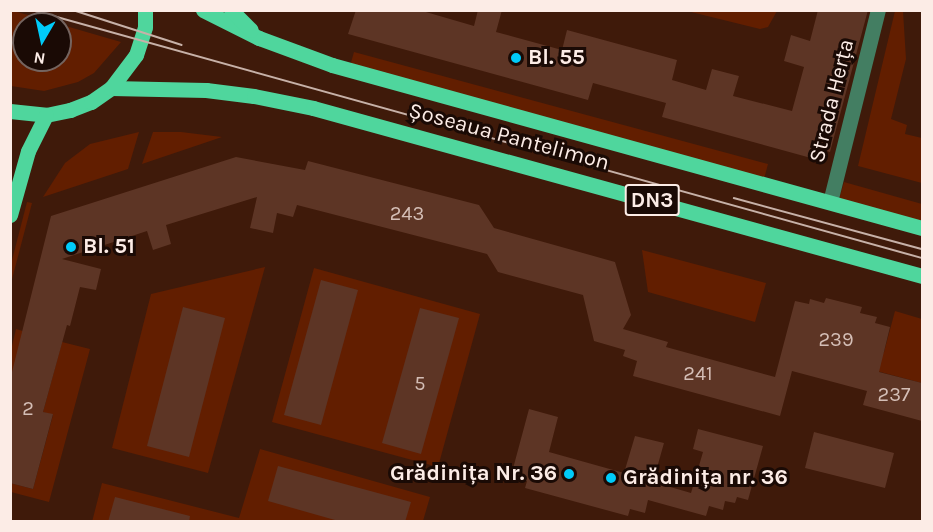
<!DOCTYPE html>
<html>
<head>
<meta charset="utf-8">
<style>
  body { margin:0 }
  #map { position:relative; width:933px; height:532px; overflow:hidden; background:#3f1a0a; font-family:Karla,sans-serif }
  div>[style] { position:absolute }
  .green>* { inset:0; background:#621e00 }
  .building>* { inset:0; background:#5d3525 }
  .minor>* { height:15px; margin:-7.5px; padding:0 7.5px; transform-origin:7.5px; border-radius:7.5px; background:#437e62 }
  .major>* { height:15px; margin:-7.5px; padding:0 7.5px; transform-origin:7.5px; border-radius:7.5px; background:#4fd69d }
  .tram>* { height:1.5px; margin:-0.75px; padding:0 0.75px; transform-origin:0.75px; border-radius:0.75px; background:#c7b1a8 }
  .dots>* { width:16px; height:16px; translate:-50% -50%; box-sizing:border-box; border:3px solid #1a0a05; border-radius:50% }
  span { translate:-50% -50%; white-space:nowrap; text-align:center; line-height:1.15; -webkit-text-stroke:6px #1a0a05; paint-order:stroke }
  .number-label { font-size:20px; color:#d4beb6 }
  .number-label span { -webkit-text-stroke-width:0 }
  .shield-label span { padding:2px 4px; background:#1a0a05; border:2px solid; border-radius:4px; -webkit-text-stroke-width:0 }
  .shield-label { font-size:21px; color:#fcece6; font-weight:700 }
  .poi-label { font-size:22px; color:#fcece6; font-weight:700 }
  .left { translate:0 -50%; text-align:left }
  .right { translate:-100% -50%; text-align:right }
  .street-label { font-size:22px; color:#fcece6 }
  .frame { position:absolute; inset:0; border:12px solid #fcece6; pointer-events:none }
  .north { position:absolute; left:12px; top:12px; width:60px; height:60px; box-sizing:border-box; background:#1a0a05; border:2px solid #74645f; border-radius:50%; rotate:189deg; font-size:16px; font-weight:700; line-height:24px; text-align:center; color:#fcece6 }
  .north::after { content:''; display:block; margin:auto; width:21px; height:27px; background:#00cbf9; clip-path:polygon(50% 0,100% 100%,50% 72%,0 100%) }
</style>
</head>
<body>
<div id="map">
  <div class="green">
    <i style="clip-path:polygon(evenodd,11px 10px,14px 11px,121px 42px,94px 73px,78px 82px,44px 91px,11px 86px,11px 10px,24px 24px,60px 24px,60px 60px,24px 60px,24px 24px)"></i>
    <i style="clip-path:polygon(687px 11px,777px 11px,768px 27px,760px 29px)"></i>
    <i style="clip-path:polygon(895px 11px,903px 11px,906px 59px,891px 119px,907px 125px,905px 134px,922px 138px,922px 183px,858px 166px)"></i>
    <i style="clip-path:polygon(354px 52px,768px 164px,764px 179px,350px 66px)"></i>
    <i style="clip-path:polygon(139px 132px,128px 169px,43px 197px,65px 163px,90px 144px)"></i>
    <i style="clip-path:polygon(153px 132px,181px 132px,222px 137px,142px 164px)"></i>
    <i style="clip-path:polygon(844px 182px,922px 204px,922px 222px,839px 199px)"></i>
    <i style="clip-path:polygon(27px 202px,32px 203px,11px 283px,11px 264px)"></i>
    <i style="clip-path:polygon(642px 250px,766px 283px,755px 322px,648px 292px)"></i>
    <i style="clip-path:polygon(265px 267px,208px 473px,112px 448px,151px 294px)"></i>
    <i style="clip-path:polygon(314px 268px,480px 314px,438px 467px,272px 422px)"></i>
    <i style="clip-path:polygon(895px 311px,922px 319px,922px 383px,873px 370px,884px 352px)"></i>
    <i style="clip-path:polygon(16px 329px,29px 333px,11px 380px,11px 350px)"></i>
    <i style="clip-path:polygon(62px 342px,90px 349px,49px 502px,11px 492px,10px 483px,33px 489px,53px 415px,43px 412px)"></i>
    <i style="clip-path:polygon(260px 449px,430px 497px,423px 521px,92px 522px,102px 483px,239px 518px)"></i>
  </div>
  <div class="building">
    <i style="clip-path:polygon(356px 10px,419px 10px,474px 26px,478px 10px,502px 10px,496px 32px,562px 50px,567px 30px,677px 60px,672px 80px,706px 90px,712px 69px,739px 76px,733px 96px,792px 111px,804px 67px,784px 61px,791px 35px,810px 41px,818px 10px,868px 10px,830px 152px,814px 147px,811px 158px,662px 117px,666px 103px,593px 83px,588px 100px,348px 34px)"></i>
    <i style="clip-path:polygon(236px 157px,305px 170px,308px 161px,479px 205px,494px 228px,615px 262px,631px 315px,623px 329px,668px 342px,666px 347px,775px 377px,795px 301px,809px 304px,810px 299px,824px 303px,826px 298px,862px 307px,860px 313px,877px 317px,875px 323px,890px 327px,879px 372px,922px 383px,922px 421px,863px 405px,867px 391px,792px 371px,780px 416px,633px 376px,637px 361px,623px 356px,625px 350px,594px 341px,583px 295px,498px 272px,487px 254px,297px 205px,293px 217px,277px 213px,273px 233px,250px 228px,257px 197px,166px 225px,171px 244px,153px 250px,147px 231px,62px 259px,101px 269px,96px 290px,80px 287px,70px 326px,67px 325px,43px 412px,53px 414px,33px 489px,10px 483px,10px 380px,51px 216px)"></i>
    <i style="clip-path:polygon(321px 280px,358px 290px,321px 425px,284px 415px)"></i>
    <i style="clip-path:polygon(183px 307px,225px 318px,189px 457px,147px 446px)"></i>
    <i style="clip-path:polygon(420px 308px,459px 318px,421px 454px,382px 443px)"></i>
    <i style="clip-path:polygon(529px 409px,558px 417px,549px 452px,624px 473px,635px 436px,664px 443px,653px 482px,691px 493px,703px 452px,693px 449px,698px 429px,763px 446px,748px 500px,737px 497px,735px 503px,725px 501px,723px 510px,709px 506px,706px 516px,648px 500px,645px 513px,630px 509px,628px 516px,525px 488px,527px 481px,511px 476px)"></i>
    <i style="clip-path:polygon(814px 432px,894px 453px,885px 488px,805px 468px)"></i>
    <i style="clip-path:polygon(278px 466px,411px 502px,405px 522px,342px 522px,268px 501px)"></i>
    <i style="clip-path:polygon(115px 497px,190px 516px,189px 522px,108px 522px)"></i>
  </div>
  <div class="minor">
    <i style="left:830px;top:202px;width:198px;rotate:-76deg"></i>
  </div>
  <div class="major">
    <i style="left:203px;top:10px;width:63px;rotate:26.6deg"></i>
    <i style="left:259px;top:38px;width:78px;rotate:20.3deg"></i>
    <i style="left:332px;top:65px;width:612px;rotate:15.44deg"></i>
    <i style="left:231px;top:10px;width:28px;rotate:45deg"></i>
    <i style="left:111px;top:88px;width:95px;rotate:1.2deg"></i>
    <i style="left:206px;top:90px;width:48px;rotate:7.1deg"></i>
    <i style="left:254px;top:96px;width:60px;rotate:11.5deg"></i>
    <i style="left:313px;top:108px;width:632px;rotate:15.42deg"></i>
    <i style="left:10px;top:111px;width:36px;rotate:6deg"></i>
    <i style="left:46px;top:115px;width:25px;rotate:-12deg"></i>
    <i style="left:70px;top:110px;width:22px;rotate:-21deg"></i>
    <i style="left:91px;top:102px;width:24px;rotate:-35deg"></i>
    <i style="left:111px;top:88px;width:41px;rotate:-52.9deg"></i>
    <i style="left:136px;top:55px;width:29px;rotate:-72deg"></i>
    <i style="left:145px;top:27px;width:17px;rotate:-90deg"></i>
    <i style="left:10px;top:215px;width:66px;rotate:-74.3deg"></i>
    <i style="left:28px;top:151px;width:40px;rotate:-63.4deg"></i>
  </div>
  <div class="tram">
    <i style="left:32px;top:10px;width:924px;rotate:15.57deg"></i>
    <i style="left:73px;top:10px;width:114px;rotate:17.8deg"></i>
    <i style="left:734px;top:198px;width:195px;rotate:15.2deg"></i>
  </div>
  <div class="dots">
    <i style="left:516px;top:58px;background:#00cbf9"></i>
    <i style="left:71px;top:247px;background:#00cbf9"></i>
    <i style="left:569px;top:474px;background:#00cbf9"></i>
    <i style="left:611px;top:478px;background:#00cbf9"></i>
  </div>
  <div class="number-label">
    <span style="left:407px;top:213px">243</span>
    <span style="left:836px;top:339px">239</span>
    <span style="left:698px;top:373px">241</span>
    <span style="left:420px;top:383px">5</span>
    <span style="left:894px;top:394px">237</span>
    <span style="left:28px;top:408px">2</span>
  </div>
  <div class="shield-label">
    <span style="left:652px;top:200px">DN3</span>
  </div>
  <div class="poi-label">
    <span class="left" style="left:528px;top:58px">Bl. 55</span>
    <span class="left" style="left:83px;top:247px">Bl. 51</span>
    <span class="right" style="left:557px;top:474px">Grădinița Nr. 36</span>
    <span class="left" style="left:623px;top:478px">Grădinița nr. 36</span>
  </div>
  <div class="street-label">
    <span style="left:832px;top:101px;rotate:-76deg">Strada Herța</span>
    <span style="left:509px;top:137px;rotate:15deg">Șoseaua Pantelimon</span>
  </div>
  <div class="frame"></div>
  <div class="north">N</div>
</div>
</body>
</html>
